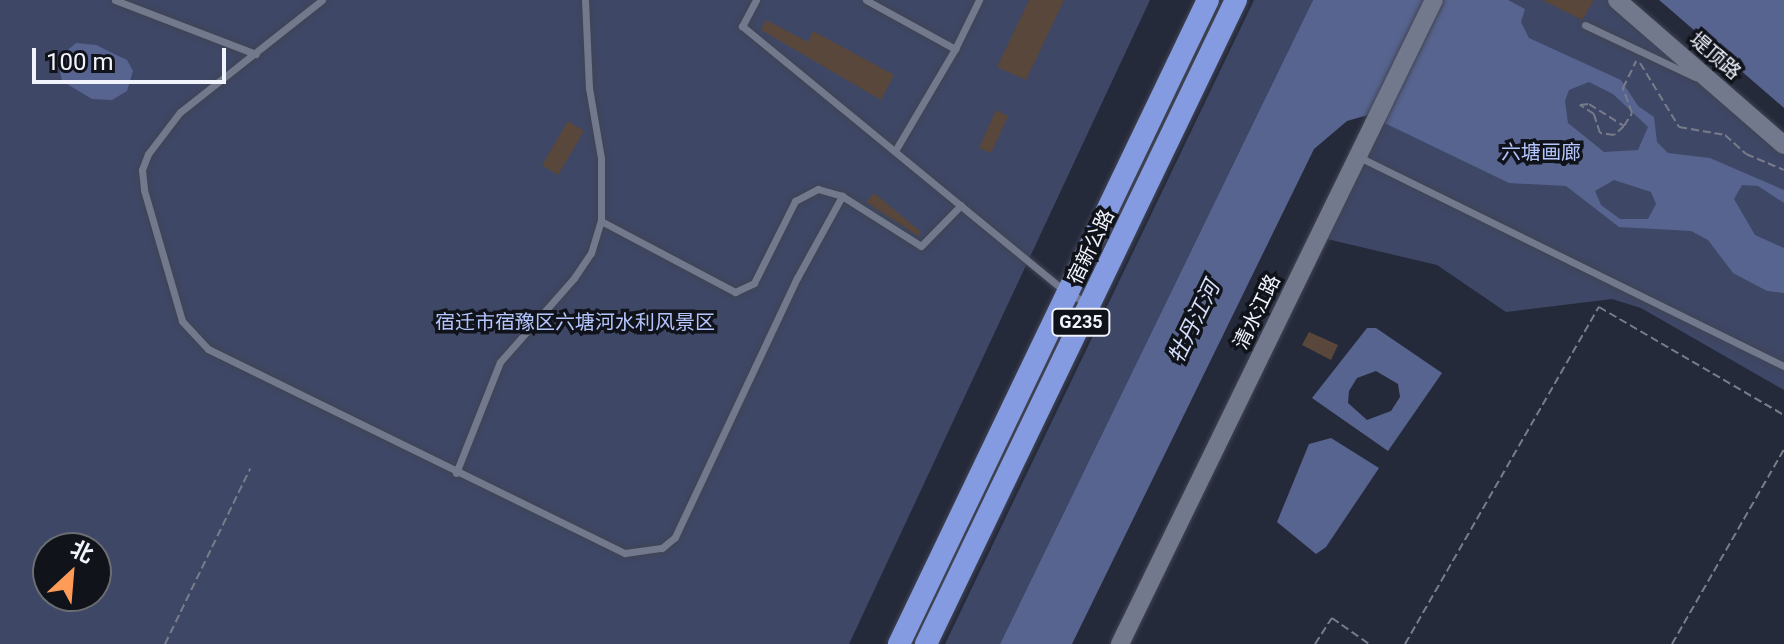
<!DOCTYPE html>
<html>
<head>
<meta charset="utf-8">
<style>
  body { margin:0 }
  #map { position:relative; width:1784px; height:644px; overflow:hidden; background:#252a3b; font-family:Roboto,"Noto Sans SC",sans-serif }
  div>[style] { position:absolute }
  .green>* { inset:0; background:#3e4765 }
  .water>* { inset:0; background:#57648f }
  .building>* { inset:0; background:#5a473b }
  .path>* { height:2px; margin-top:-1px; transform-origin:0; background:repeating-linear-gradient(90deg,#787c8a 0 8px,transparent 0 12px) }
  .roads { filter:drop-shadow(0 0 2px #404452) drop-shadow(0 0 2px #404452) }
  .service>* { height:7px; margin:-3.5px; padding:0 3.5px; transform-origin:3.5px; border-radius:3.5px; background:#73798d }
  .tertiary>* { height:18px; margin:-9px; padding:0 9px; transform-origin:9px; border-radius:9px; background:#73798d }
  .trunk>* { height:22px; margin:-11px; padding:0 11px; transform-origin:11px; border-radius:11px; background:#849ae1 }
  span { translate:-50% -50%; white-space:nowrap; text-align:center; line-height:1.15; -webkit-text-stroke:7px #11131b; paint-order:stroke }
  .shield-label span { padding:2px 6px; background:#11131b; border:2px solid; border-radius:6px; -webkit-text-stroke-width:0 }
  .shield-label { font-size:18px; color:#f1f4fd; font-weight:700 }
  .street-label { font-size:20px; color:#f1f4fd }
  .park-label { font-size:20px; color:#b5c6fe }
  .water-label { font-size:22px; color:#d7e0fd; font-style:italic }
  .north { position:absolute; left:32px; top:532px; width:80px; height:80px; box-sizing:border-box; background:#11131b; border:2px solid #6b6d75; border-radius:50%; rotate:26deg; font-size:22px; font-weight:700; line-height:32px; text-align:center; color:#f1f4fd }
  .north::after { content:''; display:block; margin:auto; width:28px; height:36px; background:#fe9c57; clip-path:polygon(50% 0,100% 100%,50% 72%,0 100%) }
  .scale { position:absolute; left:32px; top:48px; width:194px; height:36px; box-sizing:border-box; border:4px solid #f1f4fd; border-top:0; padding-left:10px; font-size:24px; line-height:28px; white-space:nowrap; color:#f1f4fd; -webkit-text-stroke:6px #11131b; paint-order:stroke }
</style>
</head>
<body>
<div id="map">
  <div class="green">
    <i style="clip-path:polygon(evenodd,0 0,1150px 0,849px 644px,0 644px,0 0,48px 548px,96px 548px,96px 596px,48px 596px,48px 548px)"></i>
    <i style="clip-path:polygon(1254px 0,1313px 0,1000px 644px,945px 644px)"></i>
    <i style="clip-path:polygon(1442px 0,1608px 0,1784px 155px,1784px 390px,1641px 308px,1612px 299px,1506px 312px,1437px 265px,1327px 239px)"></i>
  </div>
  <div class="water">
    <i style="clip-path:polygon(evenodd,1313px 0,1508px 0,1525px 9px,1521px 22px,1529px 38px,1621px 80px,1638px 106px,1654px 117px,1657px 142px,1668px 153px,1710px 158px,1784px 190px,1784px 203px,1758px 186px,1742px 185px,1734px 199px,1755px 235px,1784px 248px,1784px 293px,1767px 291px,1733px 273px,1708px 240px,1691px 231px,1619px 227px,1566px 186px,1509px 183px,1368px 115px,1347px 121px,1314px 149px,1072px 644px,1000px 644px,1313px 0,1589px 82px,1613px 94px,1648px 127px,1638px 150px,1604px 152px,1568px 123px,1565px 101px,1569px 90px,1589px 82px,1313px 0,1614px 180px,1651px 192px,1656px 204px,1648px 219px,1620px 219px,1601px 205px,1595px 191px,1614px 180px)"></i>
    <i style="clip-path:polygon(1659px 0,1784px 0,1784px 108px,1665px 5px)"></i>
    <i style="clip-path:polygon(76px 43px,96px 45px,127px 60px,133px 71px,127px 91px,112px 100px,92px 99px,62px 81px,57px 59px)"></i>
    <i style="clip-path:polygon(evenodd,1367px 328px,1376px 328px,1442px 373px,1388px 451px,1312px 398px,1367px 328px,1376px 371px,1398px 384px,1400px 397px,1391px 411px,1367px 420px,1348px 403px,1349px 391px,1357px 378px,1376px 371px)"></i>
    <i style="clip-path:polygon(1331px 438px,1379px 468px,1326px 547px,1316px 554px,1277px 522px,1309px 444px)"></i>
  </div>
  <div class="building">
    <i style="clip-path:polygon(1029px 0,1064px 0,1026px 80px,997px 67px)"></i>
    <i style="clip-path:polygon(1542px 0,1594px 0,1582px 20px)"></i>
    <i style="clip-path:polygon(766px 20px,808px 42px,813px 31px,894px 75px,881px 100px,761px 30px)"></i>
    <i style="clip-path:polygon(996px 110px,1008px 116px,991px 153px,979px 148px)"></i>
    <i style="clip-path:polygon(568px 121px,584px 131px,558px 175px,542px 165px)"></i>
    <i style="clip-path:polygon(874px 193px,921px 232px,918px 236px,866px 202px)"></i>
    <i style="clip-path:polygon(1309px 332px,1338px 345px,1331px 360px,1302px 345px)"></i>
  </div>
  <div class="path">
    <i style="left:1640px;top:63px;width:75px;rotate:58.6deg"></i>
    <i style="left:1679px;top:127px;width:47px;rotate:9.9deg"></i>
    <i style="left:1725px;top:135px;width:28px;rotate:42deg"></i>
    <i style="left:1746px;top:154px;width:41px;rotate:22.8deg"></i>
    <i style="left:1624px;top:126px;width:13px;rotate:138deg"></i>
    <i style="left:1614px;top:135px;width:14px;rotate:-172deg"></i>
    <i style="left:1600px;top:133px;width:20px;rotate:-108deg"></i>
    <i style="left:1594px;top:114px;width:17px;rotate:-147deg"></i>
    <i style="left:1580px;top:105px;width:9px;rotate:-6deg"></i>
    <i style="left:1589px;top:104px;width:41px;rotate:32.2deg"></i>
    <i style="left:1624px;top:126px;width:15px;rotate:-58deg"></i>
    <i style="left:1632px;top:113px;width:27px;rotate:-110deg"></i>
    <i style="left:1623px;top:88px;width:30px;rotate:-64deg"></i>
    <i style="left:165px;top:644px;width:195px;rotate:-64.1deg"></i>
    <i style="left:1315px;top:644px;width:31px;rotate:-57deg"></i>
    <i style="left:1332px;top:618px;width:45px;rotate:35.1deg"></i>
    <i style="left:1405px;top:644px;width:389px;rotate:-60.1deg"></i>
    <i style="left:1599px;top:307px;width:214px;rotate:30.3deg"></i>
    <i style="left:1672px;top:644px;width:225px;rotate:-60.1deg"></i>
  </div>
  <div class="roads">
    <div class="service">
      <i style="left:115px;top:0;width:151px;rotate:21deg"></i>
      <i style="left:322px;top:0;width:181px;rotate:141.7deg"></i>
      <i style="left:180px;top:112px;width:53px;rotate:127.3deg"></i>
      <i style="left:148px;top:154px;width:17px;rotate:111deg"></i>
      <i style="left:142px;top:170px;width:20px;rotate:84deg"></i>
      <i style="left:144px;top:190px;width:136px;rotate:73.8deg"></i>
      <i style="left:182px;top:321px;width:38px;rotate:47deg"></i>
      <i style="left:208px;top:349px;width:464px;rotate:26.1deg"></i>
      <i style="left:625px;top:553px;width:37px;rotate:-8deg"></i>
      <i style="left:662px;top:548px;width:17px;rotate:-40deg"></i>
      <i style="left:675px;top:537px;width:286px;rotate:-64.8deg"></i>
      <i style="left:797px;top:278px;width:94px;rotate:-61.2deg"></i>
      <i style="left:842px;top:196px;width:93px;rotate:32.3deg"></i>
      <i style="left:921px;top:246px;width:57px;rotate:-45.7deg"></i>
      <i style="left:756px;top:0;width:30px;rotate:118deg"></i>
      <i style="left:742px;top:26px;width:421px;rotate:39.4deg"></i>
      <i style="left:1067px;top:293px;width:23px;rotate:25deg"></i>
      <i style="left:866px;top:0;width:102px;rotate:28.8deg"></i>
      <i style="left:955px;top:49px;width:118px;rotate:120.5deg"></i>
      <i style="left:1585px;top:25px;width:122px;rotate:25.3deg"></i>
      <i style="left:955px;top:49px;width:55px;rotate:-63.9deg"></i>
      <i style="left:1359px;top:157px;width:474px;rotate:26.2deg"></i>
      <i style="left:601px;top:221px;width:152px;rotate:27.9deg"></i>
      <i style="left:735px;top:292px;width:21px;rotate:-25deg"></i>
      <i style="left:754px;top:283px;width:92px;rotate:-63.4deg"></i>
      <i style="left:795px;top:201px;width:26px;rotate:-28deg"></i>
      <i style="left:818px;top:189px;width:25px;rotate:16deg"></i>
      <i style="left:456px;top:473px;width:119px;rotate:-68.4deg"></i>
      <i style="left:500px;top:362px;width:112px;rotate:-48.6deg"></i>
      <i style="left:574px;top:278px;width:30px;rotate:-56deg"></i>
      <i style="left:591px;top:253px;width:34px;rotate:-73deg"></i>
      <i style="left:601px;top:221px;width:63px;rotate:-90deg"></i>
      <i style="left:601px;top:158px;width:71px;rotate:-99.7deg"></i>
      <i style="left:589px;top:88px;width:88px;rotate:-92.6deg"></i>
    </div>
    <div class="tertiary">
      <i style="left:1617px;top:0;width:221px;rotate:41deg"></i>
      <i style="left:1120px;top:644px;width:716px;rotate:-64.01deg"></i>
    </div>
    <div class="trunk">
      <i style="left:899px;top:644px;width:714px;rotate:-64.37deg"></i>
      <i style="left:926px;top:644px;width:715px;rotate:-64.3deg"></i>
    </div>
  </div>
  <div class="shield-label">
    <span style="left:1081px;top:322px">G235</span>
  </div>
  <div class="street-label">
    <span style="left:1715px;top:56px;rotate:41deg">堤顶路</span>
    <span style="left:1091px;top:247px;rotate:-64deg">宿新公路</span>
    <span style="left:1257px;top:312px;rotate:-64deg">清水江路</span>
  </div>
  <div class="park-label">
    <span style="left:1541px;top:152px">六塘画廊</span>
    <span style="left:575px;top:322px">宿迁市宿豫区六塘河水利风景区</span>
  </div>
  <div class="water-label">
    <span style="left:1194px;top:322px;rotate:-64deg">牡丹江河</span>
  </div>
  <div class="north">北</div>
  <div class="scale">100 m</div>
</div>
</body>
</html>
